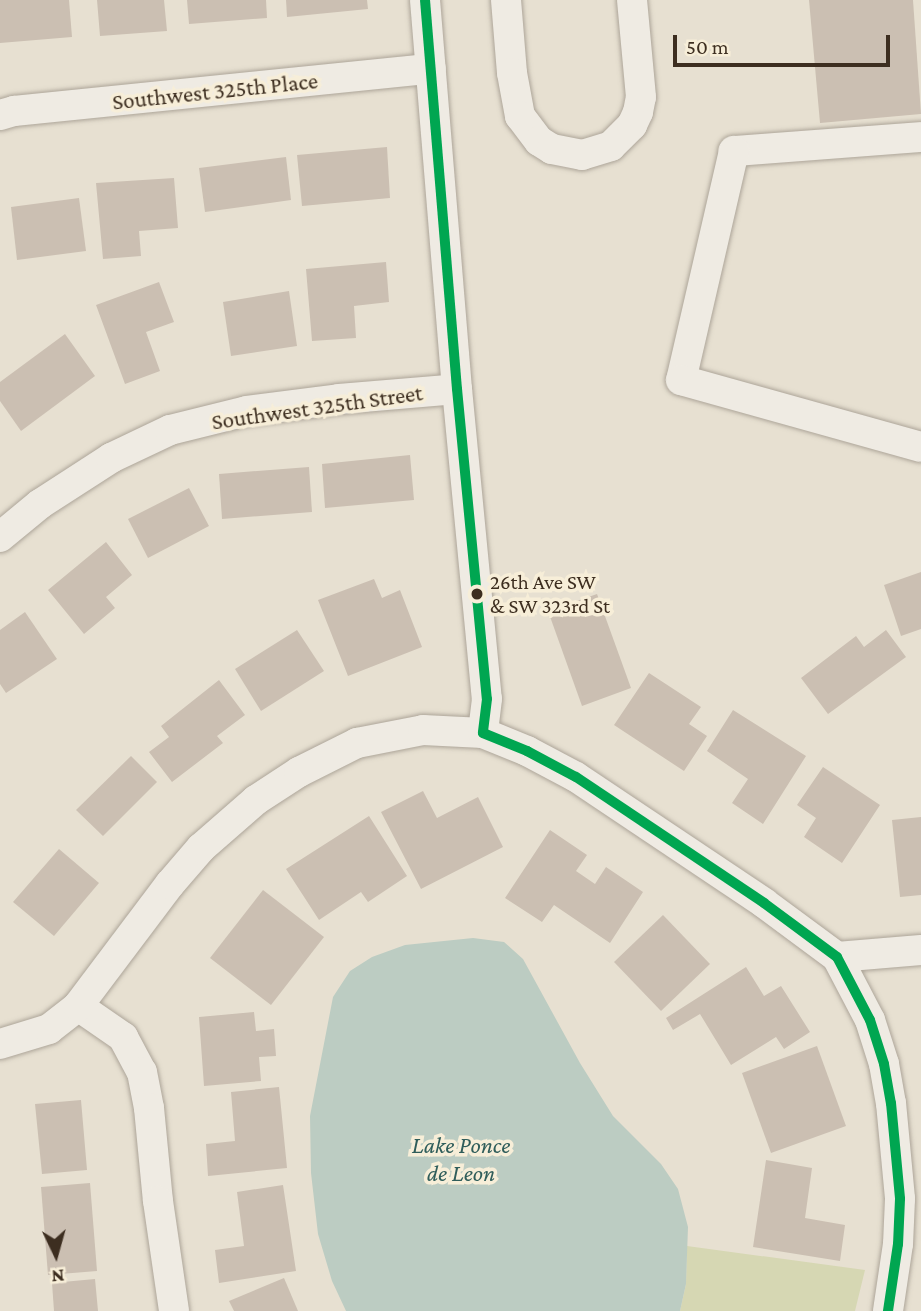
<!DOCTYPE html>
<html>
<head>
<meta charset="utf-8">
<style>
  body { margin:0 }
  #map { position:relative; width:921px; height:1311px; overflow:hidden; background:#e7e0d1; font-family:"Crimson Pro",serif }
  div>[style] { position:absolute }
  .green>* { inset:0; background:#d6d7b3 }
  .water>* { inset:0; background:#bcccc2 }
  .building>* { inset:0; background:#cbbfb2 }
  .roads { filter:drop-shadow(0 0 2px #ada599) drop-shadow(0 0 2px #ada599) }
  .minor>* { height:30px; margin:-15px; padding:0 15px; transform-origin:15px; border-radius:15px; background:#efebe3 }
  .bus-1>* { height:10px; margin:-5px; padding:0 5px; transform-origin:5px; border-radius:5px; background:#00a651 }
  .dots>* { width:19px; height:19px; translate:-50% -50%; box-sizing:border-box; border:4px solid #f7eed8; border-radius:50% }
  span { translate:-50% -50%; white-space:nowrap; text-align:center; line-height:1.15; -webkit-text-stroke:7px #f7eed8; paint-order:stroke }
  .bus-label { font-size:21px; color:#3d2e20 }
  .left { translate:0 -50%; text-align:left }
  .street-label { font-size:23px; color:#3d2e20 }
  .water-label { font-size:24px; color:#2f5d5a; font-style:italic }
  .north { position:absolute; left:21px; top:1220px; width:70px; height:70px; -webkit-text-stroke:5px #f7eed8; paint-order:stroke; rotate:175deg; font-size:19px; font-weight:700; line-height:28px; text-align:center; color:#3d2e20 }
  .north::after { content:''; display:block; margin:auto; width:24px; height:32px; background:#3d2e20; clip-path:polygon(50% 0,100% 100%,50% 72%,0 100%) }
  .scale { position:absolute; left:673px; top:35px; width:217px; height:32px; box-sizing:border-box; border:4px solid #3d2e20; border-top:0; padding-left:9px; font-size:21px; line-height:24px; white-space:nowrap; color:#3d2e20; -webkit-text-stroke:5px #f7eed8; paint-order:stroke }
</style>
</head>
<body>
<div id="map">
  <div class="green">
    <i style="clip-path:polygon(687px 1246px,865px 1270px,855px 1311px,680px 1311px,686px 1284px)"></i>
  </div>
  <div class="water">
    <i style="clip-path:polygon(473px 938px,504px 942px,523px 959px,580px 1063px,613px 1116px,661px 1164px,678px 1189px,688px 1227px,686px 1284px,680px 1311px,346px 1311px,332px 1281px,318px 1234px,311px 1173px,310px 1116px,333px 997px,350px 971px,372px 957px,405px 945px)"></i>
  </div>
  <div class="building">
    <i style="clip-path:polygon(0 0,69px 0,72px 37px,0 43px)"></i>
    <i style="clip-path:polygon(97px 0,164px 0,167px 31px,100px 36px)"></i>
    <i style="clip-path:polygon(187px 0,266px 0,267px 18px,189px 24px)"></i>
    <i style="clip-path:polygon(286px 0,367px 0,368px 9px,287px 17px)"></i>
    <i style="clip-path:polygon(809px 0,913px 0,921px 114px,820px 123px)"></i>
    <i style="clip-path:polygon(387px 147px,390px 198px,302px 206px,297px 155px)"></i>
    <i style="clip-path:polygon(286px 157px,291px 200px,205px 212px,199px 168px)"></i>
    <i style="clip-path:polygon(174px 178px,178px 228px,139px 231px,141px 256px,103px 259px,96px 183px)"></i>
    <i style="clip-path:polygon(79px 198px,86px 251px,17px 260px,11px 207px)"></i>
    <i style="clip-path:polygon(386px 262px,389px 302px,354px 306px,356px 338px,312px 341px,306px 269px)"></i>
    <i style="clip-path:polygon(159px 282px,174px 322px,146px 332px,160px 371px,125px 384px,96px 305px)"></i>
    <i style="clip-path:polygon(289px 291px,297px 346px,231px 356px,223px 302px)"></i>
    <i style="clip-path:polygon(65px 334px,95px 376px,21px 431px,0 401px,0 382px)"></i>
    <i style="clip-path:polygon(410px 455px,414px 500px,325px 508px,322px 464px)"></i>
    <i style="clip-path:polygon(309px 467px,312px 512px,222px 519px,219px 474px)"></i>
    <i style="clip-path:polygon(189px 488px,209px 526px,148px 558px,128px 519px)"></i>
    <i style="clip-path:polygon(106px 542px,132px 575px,106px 597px,115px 608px,84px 634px,48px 590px)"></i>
    <i style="clip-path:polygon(921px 572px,921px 629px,901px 636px,884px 585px)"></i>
    <i style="clip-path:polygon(374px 579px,382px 598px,400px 590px,422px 647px,348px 676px,318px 600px)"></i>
    <i style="clip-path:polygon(597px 594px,631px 688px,582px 706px,548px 611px)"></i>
    <i style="clip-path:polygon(25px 612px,57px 659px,6px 693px,0 684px,0 630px)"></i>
    <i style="clip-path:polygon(297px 630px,324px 671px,261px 711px,235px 669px)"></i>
    <i style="clip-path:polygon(886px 630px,906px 657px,828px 714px,801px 678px,856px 636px,864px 647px)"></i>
    <i style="clip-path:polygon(649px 673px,701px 707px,689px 724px,707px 736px,684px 771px,614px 725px)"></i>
    <i style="clip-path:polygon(219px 680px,245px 715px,217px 736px,223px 743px,172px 782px,149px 752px,169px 737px,161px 726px)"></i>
    <i style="clip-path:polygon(733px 710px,806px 756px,763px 824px,732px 803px,748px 779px,707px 751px)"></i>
    <i style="clip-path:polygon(131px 756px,157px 782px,103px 836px,76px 810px)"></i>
    <i style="clip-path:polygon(823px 767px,880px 805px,842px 863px,804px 837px,816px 818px,797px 805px)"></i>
    <i style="clip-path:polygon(423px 791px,437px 818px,478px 797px,503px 847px,421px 889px,381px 812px)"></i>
    <i style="clip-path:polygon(369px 816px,407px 876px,368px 902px,361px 892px,319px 920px,286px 869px)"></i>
    <i style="clip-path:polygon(921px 817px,921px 895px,900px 897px,892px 820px)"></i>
    <i style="clip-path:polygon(550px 830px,587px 855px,576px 871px,595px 884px,606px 867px,643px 892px,610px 943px,554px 905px,542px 922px,505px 898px)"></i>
    <i style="clip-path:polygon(59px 849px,99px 883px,54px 936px,13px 902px)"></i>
    <i style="clip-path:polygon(263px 890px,324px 937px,271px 1005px,210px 958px)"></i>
    <i style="clip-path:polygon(663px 915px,710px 964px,661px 1011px,614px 962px)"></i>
    <i style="clip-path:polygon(746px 967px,764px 996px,781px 986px,810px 1032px,784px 1049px,776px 1037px,731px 1065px,700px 1014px,673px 1030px,666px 1018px)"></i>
    <i style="clip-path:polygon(254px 1012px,256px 1031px,274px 1029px,276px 1056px,259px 1057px,261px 1081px,204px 1086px,199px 1017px)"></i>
    <i style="clip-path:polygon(817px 1046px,846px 1126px,771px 1153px,742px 1073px)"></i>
    <i style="clip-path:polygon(279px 1087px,287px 1168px,208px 1176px,206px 1144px,235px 1141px,231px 1092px)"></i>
    <i style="clip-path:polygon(81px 1100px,87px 1170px,42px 1174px,35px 1104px)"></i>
    <i style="clip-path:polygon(766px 1160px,812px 1168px,805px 1218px,845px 1225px,840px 1261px,753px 1247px)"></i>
    <i style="clip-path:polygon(90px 1183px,97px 1271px,48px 1275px,41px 1187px)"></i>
    <i style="clip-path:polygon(283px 1185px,296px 1271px,219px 1283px,215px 1250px,244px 1246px,237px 1192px)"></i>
    <i style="clip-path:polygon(284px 1278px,298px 1311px,234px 1311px,229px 1301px)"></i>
    <i style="clip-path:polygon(95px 1279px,98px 1311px,54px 1311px,52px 1283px)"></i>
  </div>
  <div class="roads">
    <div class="minor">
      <i style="left:425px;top:0;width:390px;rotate:85.3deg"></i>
      <i style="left:457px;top:389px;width:311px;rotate:84.5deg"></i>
      <i style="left:487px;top:699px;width:34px;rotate:97deg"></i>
      <i style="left:506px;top:0;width:73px;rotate:85.3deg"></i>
      <i style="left:512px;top:73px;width:44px;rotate:79.5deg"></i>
      <i style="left:520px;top:116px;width:31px;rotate:53deg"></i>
      <i style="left:539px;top:141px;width:15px;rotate:32deg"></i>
      <i style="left:552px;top:149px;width:31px;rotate:11deg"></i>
      <i style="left:582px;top:155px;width:30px;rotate:-17deg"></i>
      <i style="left:611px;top:146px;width:30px;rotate:-45deg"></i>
      <i style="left:632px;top:125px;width:14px;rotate:-65deg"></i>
      <i style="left:638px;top:112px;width:15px;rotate:-79deg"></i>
      <i style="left:641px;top:97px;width:97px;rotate:-95.3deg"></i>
      <i style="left:0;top:115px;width:15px;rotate:-16deg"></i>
      <i style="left:14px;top:111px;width:419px;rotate:-5.8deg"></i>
      <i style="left:921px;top:137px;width:188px;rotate:175.7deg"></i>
      <i style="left:734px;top:151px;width:235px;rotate:103deg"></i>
      <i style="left:681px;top:380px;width:249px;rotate:15.6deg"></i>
      <i style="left:0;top:537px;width:52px;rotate:-39.5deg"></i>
      <i style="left:40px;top:504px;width:85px;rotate:-32.9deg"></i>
      <i style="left:111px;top:458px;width:65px;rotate:-25.4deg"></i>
      <i style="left:170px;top:430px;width:79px;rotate:-13.9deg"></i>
      <i style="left:247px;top:411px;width:93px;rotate:-7.4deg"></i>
      <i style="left:339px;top:399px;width:118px;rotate:-4.8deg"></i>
      <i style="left:837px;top:957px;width:71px;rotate:62.4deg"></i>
      <i style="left:870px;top:1020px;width:46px;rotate:72.3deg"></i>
      <i style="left:884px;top:1064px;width:40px;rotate:80deg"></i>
      <i style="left:891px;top:1103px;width:96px;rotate:84.6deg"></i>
      <i style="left:900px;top:1199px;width:45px;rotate:92.5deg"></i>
      <i style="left:898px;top:1244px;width:68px;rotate:98.5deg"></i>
      <i style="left:78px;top:1006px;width:55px;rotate:34.6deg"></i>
      <i style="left:123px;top:1037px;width:40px;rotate:62deg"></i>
      <i style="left:142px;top:1072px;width:37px;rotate:79deg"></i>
      <i style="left:149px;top:1108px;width:93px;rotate:84.5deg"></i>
      <i style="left:158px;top:1201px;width:111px;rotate:81.7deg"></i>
      <i style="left:0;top:1044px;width:51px;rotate:-17deg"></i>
      <i style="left:49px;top:1029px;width:37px;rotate:-38deg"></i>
      <i style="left:78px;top:1006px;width:153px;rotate:-53deg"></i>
      <i style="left:170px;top:884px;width:48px;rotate:-49.3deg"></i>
      <i style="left:201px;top:848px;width:73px;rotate:-41.1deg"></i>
      <i style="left:256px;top:800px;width:51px;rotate:-33.1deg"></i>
      <i style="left:299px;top:772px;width:65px;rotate:-26.6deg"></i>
      <i style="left:357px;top:743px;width:67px;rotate:-11.1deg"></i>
      <i style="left:423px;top:730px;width:60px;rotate:2.9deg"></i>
      <i style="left:483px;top:733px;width:48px;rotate:22.2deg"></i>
      <i style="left:527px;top:751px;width:55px;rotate:28deg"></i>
      <i style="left:576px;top:777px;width:226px;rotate:33.8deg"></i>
      <i style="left:764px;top:903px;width:91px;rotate:36.5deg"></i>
      <i style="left:837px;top:957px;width:84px;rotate:-4.8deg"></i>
    </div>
  </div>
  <div class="bus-1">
    <i style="left:425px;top:0;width:390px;rotate:85.3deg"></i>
    <i style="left:457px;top:389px;width:311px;rotate:84.5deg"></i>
    <i style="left:487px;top:699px;width:34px;rotate:97deg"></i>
    <i style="left:483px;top:733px;width:48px;rotate:22.2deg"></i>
    <i style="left:527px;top:751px;width:55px;rotate:28deg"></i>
    <i style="left:576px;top:777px;width:226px;rotate:33.8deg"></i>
    <i style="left:764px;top:903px;width:91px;rotate:36.5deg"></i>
    <i style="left:837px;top:957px;width:71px;rotate:62.4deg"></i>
    <i style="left:870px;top:1020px;width:46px;rotate:72.3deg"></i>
    <i style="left:884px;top:1064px;width:40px;rotate:80deg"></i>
    <i style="left:891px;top:1103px;width:96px;rotate:84.6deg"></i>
    <i style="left:900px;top:1199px;width:45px;rotate:92.5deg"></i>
    <i style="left:898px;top:1244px;width:68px;rotate:98.5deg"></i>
  </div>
  <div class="dots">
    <i style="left:477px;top:594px;background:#3d2e20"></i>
  </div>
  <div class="bus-label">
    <span class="left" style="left:490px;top:594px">26th Ave SW<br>&amp; SW 323rd St</span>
  </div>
  <div class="street-label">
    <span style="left:215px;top:91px;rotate:-6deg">Southwest 325th Place</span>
    <span style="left:317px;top:407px;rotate:-8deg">Southwest 325th Street</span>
  </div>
  <div class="water-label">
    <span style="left:461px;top:1159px">Lake Ponce<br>de Leon</span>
  </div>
  <div class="north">N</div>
  <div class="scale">50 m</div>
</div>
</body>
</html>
